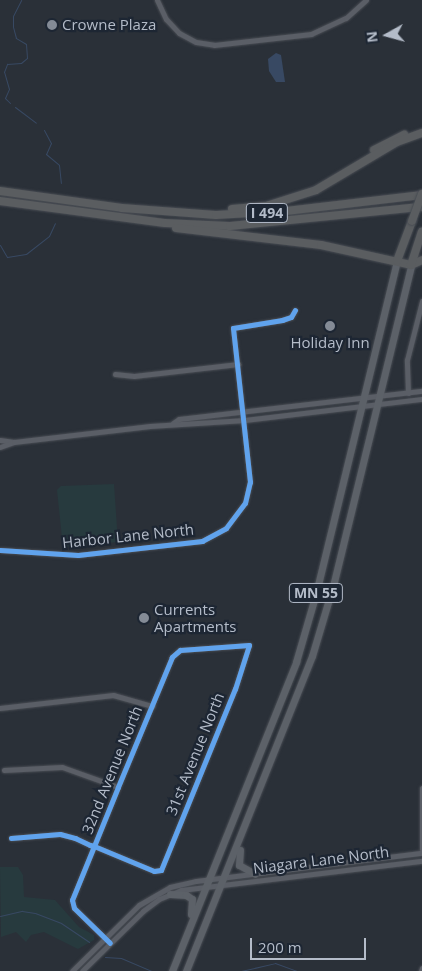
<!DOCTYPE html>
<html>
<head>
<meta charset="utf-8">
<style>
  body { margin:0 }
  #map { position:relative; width:422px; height:971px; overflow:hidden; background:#2a3038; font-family:"Open Sans",sans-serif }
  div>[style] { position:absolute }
  .green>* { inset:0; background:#273a3e }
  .water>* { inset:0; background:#384963 }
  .stream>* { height:1px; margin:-0.5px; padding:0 0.5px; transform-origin:0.5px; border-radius:0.5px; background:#384963 }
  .roads { filter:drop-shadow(0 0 1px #484c53) drop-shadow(0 0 1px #484c53) }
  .minor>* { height:5px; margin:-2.5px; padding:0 2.5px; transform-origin:2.5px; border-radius:2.5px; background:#5a5e66 }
  .major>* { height:7px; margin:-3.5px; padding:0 3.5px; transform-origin:3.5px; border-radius:3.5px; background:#5c6168 }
  .highway>* { height:8px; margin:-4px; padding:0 4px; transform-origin:4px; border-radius:4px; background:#5a5d60 }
  .bridges { filter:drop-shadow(0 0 1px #474c53) drop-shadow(0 0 1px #474c53) }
  .highway-bridge>* { height:8px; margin:-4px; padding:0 4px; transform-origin:4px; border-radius:4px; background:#5a5d60 }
  .cycleway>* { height:5px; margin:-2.5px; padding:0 2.5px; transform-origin:2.5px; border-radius:2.5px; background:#60a3ed }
  .dots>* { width:14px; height:14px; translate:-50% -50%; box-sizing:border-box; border:2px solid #1d2633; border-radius:50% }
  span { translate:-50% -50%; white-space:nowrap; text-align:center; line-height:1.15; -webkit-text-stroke:4.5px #1d2633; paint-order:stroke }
  .shield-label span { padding:1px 4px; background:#1d2633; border:1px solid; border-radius:4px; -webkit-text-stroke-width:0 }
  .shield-label { font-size:14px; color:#b4bcc9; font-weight:700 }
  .poi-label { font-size:15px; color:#b4bcc9 }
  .left { translate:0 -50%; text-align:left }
  .street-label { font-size:15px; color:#b4bcc9 }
  .north { position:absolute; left:362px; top:10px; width:50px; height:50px; -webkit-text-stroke:4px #1d2633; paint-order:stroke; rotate:263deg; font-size:14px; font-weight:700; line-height:20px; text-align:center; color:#b4bcc9 }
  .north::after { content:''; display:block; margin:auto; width:18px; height:22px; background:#b4bcc9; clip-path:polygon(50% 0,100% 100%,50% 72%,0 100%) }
  .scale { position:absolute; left:250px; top:938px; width:116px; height:22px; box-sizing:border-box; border:2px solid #b4bcc9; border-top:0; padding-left:6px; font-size:15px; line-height:18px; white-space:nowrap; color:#b4bcc9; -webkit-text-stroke:4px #1d2633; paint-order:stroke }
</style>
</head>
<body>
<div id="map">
  <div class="green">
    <i style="clip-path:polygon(114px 484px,118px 542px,63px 547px,57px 490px,61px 486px)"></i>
    <i style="clip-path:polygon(0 867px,18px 867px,23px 875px,24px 897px,55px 900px,79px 927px,94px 935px,94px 940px,78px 949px,44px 932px,31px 935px,26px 942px,16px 932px,1px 937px)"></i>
  </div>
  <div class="water">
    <i style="clip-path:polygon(276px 53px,281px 55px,285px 82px,276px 82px,269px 71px,268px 59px)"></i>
  </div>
  <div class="stream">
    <i style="left:10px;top:103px;width:7px;rotate:-135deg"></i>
    <i style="left:5px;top:98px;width:10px;rotate:-66deg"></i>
    <i style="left:9px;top:89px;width:18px;rotate:-106deg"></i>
    <i style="left:4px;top:72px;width:9px;rotate:-69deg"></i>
    <i style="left:7px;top:64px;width:14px;rotate:-4deg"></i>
    <i style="left:21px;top:63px;width:8px;rotate:-40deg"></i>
    <i style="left:27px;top:58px;width:14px;rotate:-94deg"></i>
    <i style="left:26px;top:44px;width:12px;rotate:-149deg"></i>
    <i style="left:16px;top:38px;width:11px;rotate:-105deg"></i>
    <i style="left:13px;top:27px;width:11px;rotate:-90deg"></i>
    <i style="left:13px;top:16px;width:18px;rotate:-63deg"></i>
    <i style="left:15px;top:107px;width:26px;rotate:37deg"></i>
    <i style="left:44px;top:130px;width:15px;rotate:62deg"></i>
    <i style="left:51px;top:143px;width:12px;rotate:114deg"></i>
    <i style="left:46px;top:154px;width:17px;rotate:40deg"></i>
    <i style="left:59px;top:165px;width:18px;rotate:84deg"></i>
    <i style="left:0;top:245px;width:14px;rotate:60deg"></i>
    <i style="left:7px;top:257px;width:19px;rotate:-9deg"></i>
    <i style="left:26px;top:254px;width:29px;rotate:-38deg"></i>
    <i style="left:49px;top:236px;width:14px;rotate:-65deg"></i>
    <i style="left:0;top:916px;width:23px;rotate:-13deg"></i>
    <i style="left:22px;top:911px;width:13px;rotate:9deg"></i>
    <i style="left:35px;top:913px;width:28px;rotate:21deg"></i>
    <i style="left:61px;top:923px;width:34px;rotate:34deg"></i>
    <i style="left:105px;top:957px;width:16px;rotate:4deg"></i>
    <i style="left:121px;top:958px;width:33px;rotate:23deg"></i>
    <i style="left:241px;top:971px;width:35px;rotate:-13deg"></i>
    <i style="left:275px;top:963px;width:23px;rotate:20deg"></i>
  </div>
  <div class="roads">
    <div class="minor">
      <i style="left:157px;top:0;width:21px;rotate:65deg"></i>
      <i style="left:166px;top:19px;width:19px;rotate:47deg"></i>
      <i style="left:179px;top:33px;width:19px;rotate:28deg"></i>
      <i style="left:196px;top:42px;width:18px;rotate:9deg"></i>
      <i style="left:214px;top:45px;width:98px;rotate:-6.5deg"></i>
      <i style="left:311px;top:34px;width:38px;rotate:-25deg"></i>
      <i style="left:346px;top:18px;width:27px;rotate:-42deg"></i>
      <i style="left:115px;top:374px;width:19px;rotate:6deg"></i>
      <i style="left:134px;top:376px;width:105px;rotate:-6.6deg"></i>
      <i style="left:408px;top:393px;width:33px;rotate:-92deg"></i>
      <i style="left:407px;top:360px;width:61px;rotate:-75.7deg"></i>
      <i style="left:173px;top:423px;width:7px;rotate:-34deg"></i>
      <i style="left:179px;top:419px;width:245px;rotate:-6.6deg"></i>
      <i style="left:0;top:440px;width:14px;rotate:8deg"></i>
      <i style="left:0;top:447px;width:15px;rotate:-20deg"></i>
      <i style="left:14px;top:442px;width:137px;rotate:-6.7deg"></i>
      <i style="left:150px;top:426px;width:95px;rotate:-3.6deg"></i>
      <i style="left:245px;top:420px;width:178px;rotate:-6.8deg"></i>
      <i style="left:0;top:550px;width:78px;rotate:3.7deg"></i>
      <i style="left:78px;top:555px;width:125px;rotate:-6.4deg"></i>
      <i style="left:202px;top:541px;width:27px;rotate:-28deg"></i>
      <i style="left:226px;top:528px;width:31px;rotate:-53deg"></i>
      <i style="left:245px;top:503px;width:22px;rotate:-77deg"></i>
      <i style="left:250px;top:482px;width:155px;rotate:-96.3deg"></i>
      <i style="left:233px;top:328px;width:50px;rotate:-9.3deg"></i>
      <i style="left:282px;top:320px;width:9px;rotate:-18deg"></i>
      <i style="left:291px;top:317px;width:8px;rotate:-60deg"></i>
      <i style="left:0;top:708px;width:114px;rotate:-6.6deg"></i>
      <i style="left:113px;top:695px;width:41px;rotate:15.8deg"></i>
      <i style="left:4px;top:770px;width:58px;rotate:-3deg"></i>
      <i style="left:62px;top:767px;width:59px;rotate:19.7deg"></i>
      <i style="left:422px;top:788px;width:61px;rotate:90deg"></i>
      <i style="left:11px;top:838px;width:49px;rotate:-4.7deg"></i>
      <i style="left:60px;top:834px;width:16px;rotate:15deg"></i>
      <i style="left:75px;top:838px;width:17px;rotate:25deg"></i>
      <i style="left:90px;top:845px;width:4px;rotate:14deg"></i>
      <i style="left:94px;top:846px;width:65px;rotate:22.6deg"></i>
      <i style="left:154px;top:871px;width:7px;rotate:-8deg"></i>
      <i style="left:161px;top:870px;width:196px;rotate:-67.8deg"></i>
      <i style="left:235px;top:689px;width:46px;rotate:-72.3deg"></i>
      <i style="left:249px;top:645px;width:69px;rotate:175.9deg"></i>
      <i style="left:180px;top:650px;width:11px;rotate:139deg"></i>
      <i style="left:172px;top:657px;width:141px;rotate:112.6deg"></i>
      <i style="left:118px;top:787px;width:64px;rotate:112.1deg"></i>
      <i style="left:94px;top:846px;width:58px;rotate:112.2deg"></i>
      <i style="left:72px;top:900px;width:8px;rotate:76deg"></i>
      <i style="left:74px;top:908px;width:50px;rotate:44.2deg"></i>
      <i style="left:72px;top:971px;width:94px;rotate:-44.6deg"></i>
      <i style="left:139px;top:905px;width:36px;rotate:-30deg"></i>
      <i style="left:170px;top:887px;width:27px;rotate:-13deg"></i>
      <i style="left:196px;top:881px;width:228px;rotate:-7.1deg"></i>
      <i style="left:82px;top:971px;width:86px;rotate:-44.5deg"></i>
      <i style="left:143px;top:911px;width:20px;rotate:-37deg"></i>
      <i style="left:159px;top:899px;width:24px;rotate:-22deg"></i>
      <i style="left:181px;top:890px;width:243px;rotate:-6.9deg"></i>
      <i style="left:421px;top:971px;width:3px;rotate:-72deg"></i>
    </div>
    <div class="major">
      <i style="left:240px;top:850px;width:15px;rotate:94deg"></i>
      <i style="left:239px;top:865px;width:18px;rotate:29deg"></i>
      <i style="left:170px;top:894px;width:16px;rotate:4deg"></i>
      <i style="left:186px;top:895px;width:7px;rotate:34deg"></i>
      <i style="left:192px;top:899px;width:15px;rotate:94deg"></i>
      <i style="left:172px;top:971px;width:333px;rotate:-68.1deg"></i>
      <i style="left:296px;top:662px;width:72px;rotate:-73.8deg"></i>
      <i style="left:316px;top:593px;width:342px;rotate:-76.3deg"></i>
      <i style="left:186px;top:971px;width:339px;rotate:-68.2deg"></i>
      <i style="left:312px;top:656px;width:77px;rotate:-73.4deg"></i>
      <i style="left:334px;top:582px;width:326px;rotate:-76.3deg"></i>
    </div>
    <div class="highway">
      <i style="left:374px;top:150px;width:34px;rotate:-27deg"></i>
      <i style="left:0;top:191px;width:123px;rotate:7.9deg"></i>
      <i style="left:122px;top:208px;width:94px;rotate:4.3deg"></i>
      <i style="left:216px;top:215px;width:70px;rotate:-3.3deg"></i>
      <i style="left:286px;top:211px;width:137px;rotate:-6.7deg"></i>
      <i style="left:0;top:201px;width:166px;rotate:7.6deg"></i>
      <i style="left:165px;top:223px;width:65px;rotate:2.6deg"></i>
      <i style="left:230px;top:226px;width:193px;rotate:-5.7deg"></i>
      <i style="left:232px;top:209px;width:34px;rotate:-5deg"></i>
      <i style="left:266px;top:206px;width:52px;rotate:-17.7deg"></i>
      <i style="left:316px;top:190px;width:94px;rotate:-30.7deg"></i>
      <i style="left:397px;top:142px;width:27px;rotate:-20deg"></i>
      <i style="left:176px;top:228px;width:146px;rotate:6.7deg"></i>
      <i style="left:321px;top:245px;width:92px;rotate:12.5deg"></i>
      <i style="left:411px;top:265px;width:12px;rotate:-24deg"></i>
      <i style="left:397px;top:261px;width:43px;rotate:-69.4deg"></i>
      <i style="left:411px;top:265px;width:35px;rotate:-72deg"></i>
    </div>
  </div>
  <div class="bridges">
    <div class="highway-bridge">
      <i style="left:412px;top:221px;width:29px;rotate:-70deg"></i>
    </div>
  </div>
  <div class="cycleway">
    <i style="left:0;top:550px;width:78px;rotate:3.7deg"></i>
    <i style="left:78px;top:555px;width:125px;rotate:-6.4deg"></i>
    <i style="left:202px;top:541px;width:27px;rotate:-28deg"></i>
    <i style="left:226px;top:528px;width:31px;rotate:-53deg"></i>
    <i style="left:245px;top:503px;width:22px;rotate:-77deg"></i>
    <i style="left:250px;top:482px;width:155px;rotate:-96.3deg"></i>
    <i style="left:233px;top:328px;width:50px;rotate:-9.3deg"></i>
    <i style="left:282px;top:320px;width:9px;rotate:-18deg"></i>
    <i style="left:291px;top:317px;width:8px;rotate:-60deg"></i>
    <i style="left:11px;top:838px;width:49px;rotate:-4.7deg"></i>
    <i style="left:60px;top:834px;width:16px;rotate:15deg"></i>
    <i style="left:75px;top:838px;width:17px;rotate:25deg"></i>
    <i style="left:90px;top:845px;width:4px;rotate:14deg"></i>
    <i style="left:94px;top:846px;width:65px;rotate:22.6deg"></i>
    <i style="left:154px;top:871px;width:7px;rotate:-8deg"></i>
    <i style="left:161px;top:870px;width:196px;rotate:-67.8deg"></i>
    <i style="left:235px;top:689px;width:46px;rotate:-72.3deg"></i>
    <i style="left:249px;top:645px;width:69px;rotate:175.9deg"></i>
    <i style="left:180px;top:650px;width:11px;rotate:139deg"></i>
    <i style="left:172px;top:657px;width:141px;rotate:112.6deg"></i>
    <i style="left:118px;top:787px;width:64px;rotate:112.1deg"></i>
    <i style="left:94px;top:846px;width:58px;rotate:112.2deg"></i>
    <i style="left:72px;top:900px;width:8px;rotate:76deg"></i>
    <i style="left:74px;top:908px;width:50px;rotate:44.2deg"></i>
  </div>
  <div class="dots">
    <i style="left:52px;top:25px;background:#848b96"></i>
    <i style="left:330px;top:326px;background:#848b96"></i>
    <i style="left:144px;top:618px;background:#848b96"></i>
  </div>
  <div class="shield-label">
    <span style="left:267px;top:213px">I 494</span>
    <span style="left:316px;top:593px">MN 55</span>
  </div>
  <div class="poi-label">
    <span class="left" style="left:62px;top:25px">Crowne Plaza</span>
    <span style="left:330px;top:343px">Holiday Inn</span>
    <span class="left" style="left:154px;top:618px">Currents<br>Apartments</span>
  </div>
  <div class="street-label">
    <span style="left:128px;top:536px;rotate:-6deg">Harbor Lane North</span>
    <span style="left:195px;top:754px;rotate:-68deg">31st Avenue North</span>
    <span style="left:112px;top:770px;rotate:-68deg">32nd Avenue North</span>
    <span style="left:321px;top:860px;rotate:-7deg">Niagara Lane North</span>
  </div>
  <div class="north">N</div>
  <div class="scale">200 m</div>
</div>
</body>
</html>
